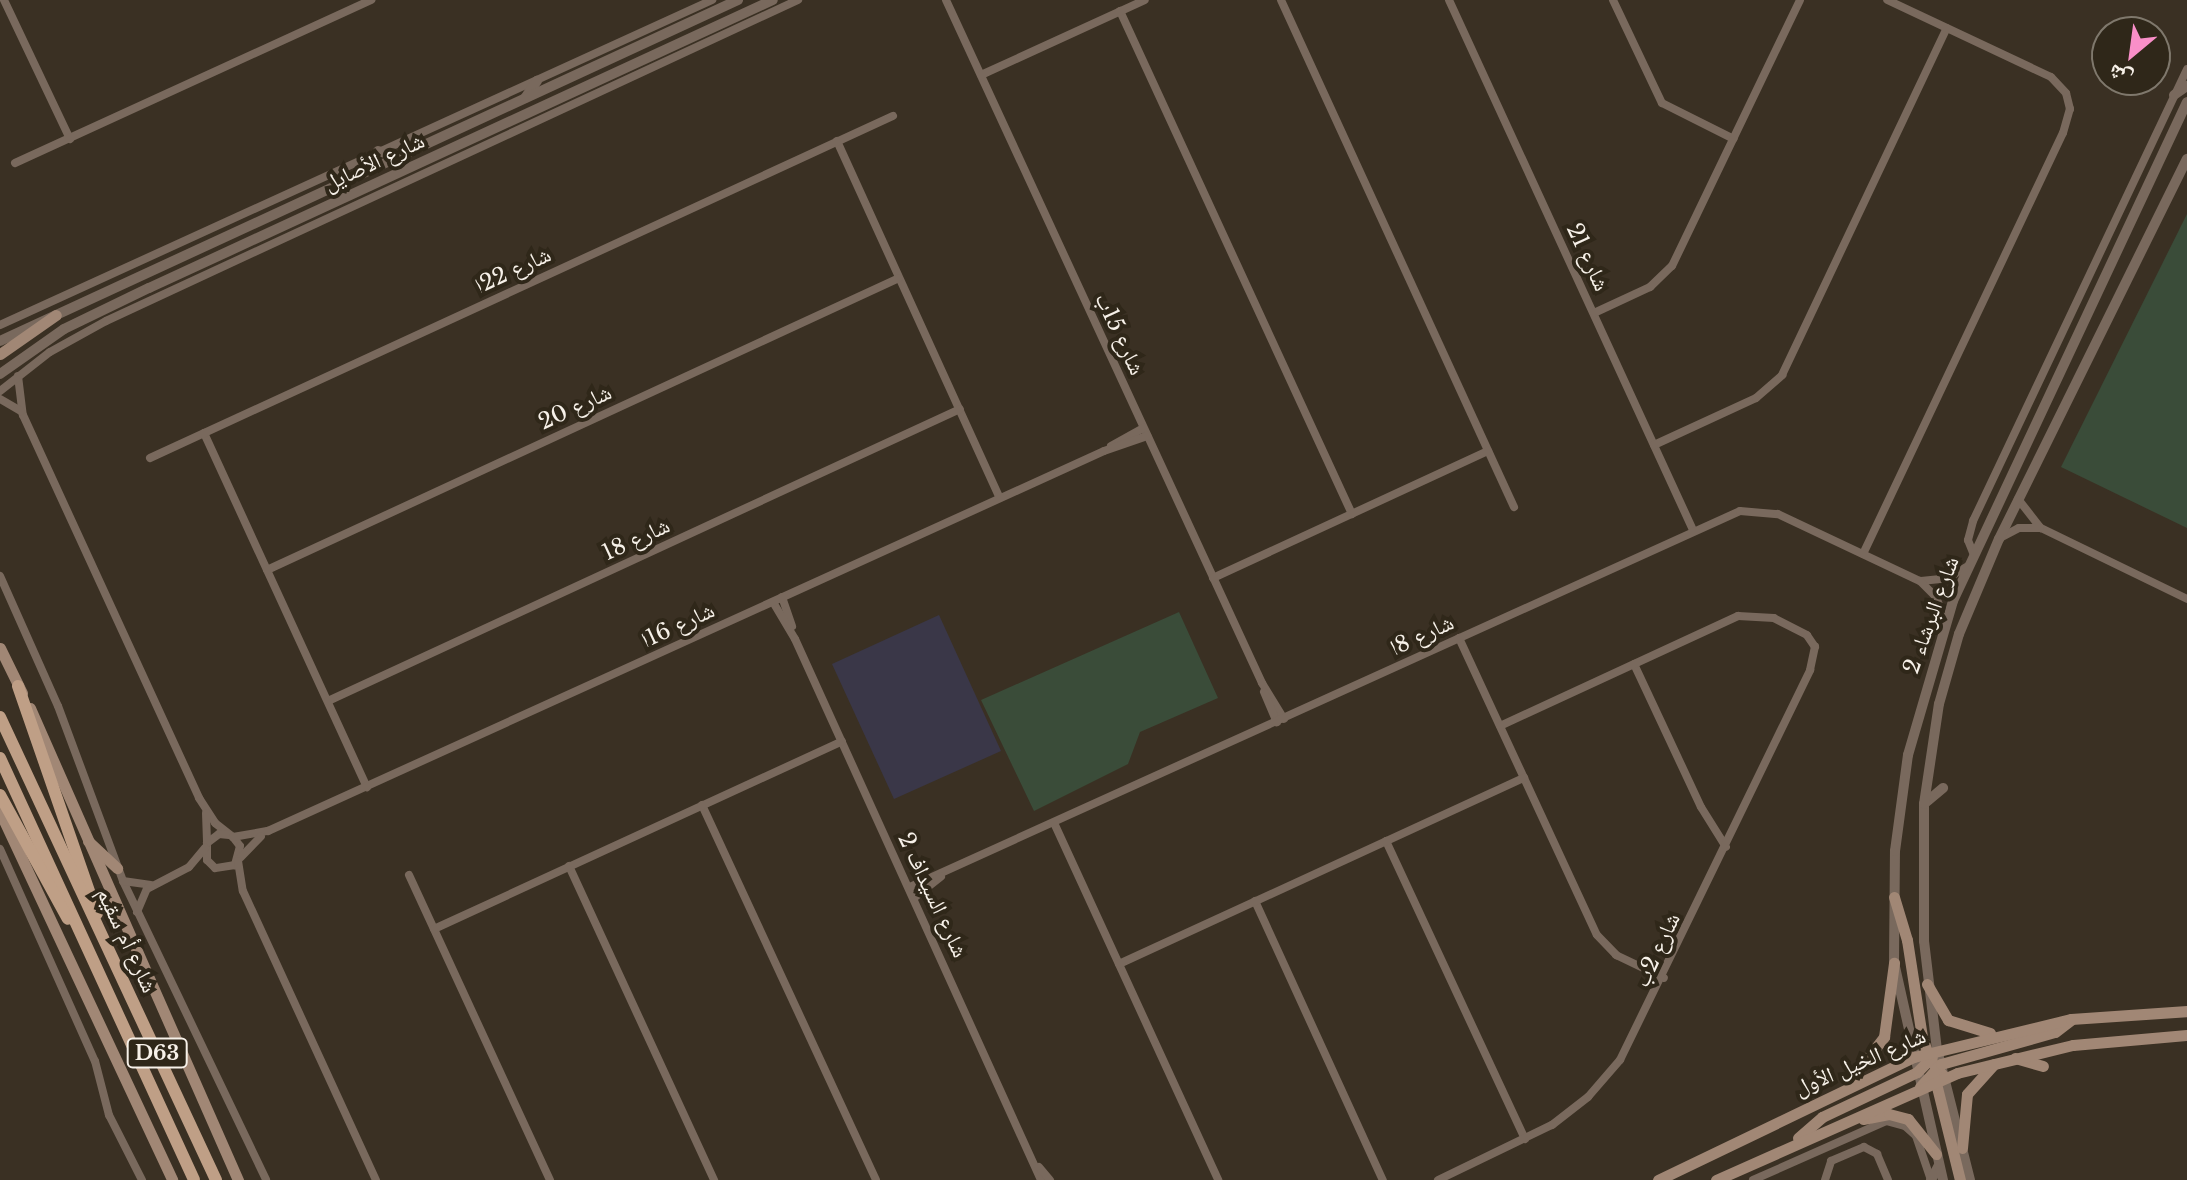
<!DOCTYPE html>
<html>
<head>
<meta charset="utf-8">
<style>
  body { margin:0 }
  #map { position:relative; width:2187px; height:1180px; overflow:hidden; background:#3a3023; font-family:"Libre Baskerville","Noto Naskh Arabic",serif }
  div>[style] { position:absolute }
  .education>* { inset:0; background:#3a3748 }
  .green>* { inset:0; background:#3a4c39 }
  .minor>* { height:8px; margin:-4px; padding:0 4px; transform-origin:4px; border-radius:4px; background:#79695d }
  .tertiary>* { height:10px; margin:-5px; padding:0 5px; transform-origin:5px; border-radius:5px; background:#79695d }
  .secondary>* { height:11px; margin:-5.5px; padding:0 5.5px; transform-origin:5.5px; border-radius:5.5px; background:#a18775 }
  .primary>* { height:12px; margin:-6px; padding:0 6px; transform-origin:6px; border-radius:6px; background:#bf9f86 }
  span { translate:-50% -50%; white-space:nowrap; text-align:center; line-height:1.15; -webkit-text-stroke:8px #2f2719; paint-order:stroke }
  .shield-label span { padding:2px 6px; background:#2f2719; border:2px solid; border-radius:6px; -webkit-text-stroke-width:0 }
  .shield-label { font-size:20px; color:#f7f1e9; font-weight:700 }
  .street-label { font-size:22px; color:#f7f1e9 }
  .north { position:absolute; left:2091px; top:16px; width:80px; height:80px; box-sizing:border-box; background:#2f2719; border:2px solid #7f786c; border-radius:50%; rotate:209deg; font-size:22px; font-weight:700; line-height:32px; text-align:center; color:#f7f1e9 }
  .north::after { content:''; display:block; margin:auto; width:28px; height:36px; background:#f98fc8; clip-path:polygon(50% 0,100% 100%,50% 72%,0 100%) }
</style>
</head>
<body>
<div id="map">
  <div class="education">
    <i style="clip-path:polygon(939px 615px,1001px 751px,894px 799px,832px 664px)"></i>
  </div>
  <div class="green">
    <i style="clip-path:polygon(2187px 214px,2187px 528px,2061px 467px)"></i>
    <i style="clip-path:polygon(1179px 612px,1218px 698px,1140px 732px,1128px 764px,1034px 811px,981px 700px)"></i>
  </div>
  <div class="minor">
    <i style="left:4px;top:0;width:154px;rotate:64.6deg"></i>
    <i style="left:946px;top:0;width:753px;rotate:65.17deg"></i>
    <i style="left:1262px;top:683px;width:42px;rotate:58.6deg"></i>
    <i style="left:1281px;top:0;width:558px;rotate:65.32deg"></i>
    <i style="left:1449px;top:0;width:583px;rotate:65.28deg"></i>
    <i style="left:1613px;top:0;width:114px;rotate:64.6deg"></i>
    <i style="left:1662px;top:103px;width:80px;rotate:26.6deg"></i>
    <i style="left:1120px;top:11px;width:554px;rotate:65.24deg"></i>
    <i style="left:981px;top:75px;width:180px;rotate:-24.6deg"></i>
    <i style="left:837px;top:141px;width:392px;rotate:65.5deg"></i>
    <i style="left:15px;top:163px;width:392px;rotate:-24.6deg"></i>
    <i style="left:1594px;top:313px;width:62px;rotate:-24.9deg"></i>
    <i style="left:1650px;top:287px;width:30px;rotate:-44deg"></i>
    <i style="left:1672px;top:266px;width:295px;rotate:-64.3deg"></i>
    <i style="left:0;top:325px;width:783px;rotate:-24.53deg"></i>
    <i style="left:18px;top:376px;width:39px;rotate:83deg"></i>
    <i style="left:23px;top:415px;width:422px;rotate:65.3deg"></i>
    <i style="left:199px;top:798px;width:30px;rotate:57deg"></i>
    <i style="left:215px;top:823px;width:23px;rotate:38deg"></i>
    <i style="left:233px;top:837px;width:11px;rotate:52deg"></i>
    <i style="left:240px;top:846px;width:20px;rotate:105deg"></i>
    <i style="left:235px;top:865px;width:20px;rotate:171deg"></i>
    <i style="left:215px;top:868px;width:11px;rotate:-135deg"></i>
    <i style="left:207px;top:860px;width:17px;rotate:-90deg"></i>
    <i style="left:207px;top:843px;width:15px;rotate:-37deg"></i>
    <i style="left:219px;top:834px;width:10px;rotate:6deg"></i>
    <i style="left:0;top:391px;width:63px;rotate:-38deg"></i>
    <i style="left:50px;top:352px;width:64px;rotate:-29deg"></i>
    <i style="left:106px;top:321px;width:763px;rotate:-24.89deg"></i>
    <i style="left:0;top:399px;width:24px;rotate:30deg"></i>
    <i style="left:204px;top:433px;width:390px;rotate:65.3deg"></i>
    <i style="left:1654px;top:445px;width:112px;rotate:-24.7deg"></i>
    <i style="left:1756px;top:398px;width:35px;rotate:-41deg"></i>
    <i style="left:1782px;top:375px;width:384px;rotate:-64.6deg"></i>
    <i style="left:1111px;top:446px;width:37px;rotate:-29deg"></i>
    <i style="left:150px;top:458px;width:818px;rotate:-24.72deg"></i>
    <i style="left:2018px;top:499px;width:37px;rotate:52deg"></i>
    <i style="left:2041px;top:528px;width:162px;rotate:25.9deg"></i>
    <i style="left:2000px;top:538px;width:21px;rotate:-28deg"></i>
    <i style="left:2019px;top:528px;width:21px"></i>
    <i style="left:1863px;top:554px;width:466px;rotate:-64.6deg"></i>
    <i style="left:2063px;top:133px;width:25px;rotate:-74deg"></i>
    <i style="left:2070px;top:109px;width:16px;rotate:-104deg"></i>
    <i style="left:2066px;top:93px;width:22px;rotate:-133deg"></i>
    <i style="left:2051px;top:77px;width:181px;rotate:-154.8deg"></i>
    <i style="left:1974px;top:555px;width:16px;rotate:-112deg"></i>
    <i style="left:1968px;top:540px;width:20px;rotate:-75deg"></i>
    <i style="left:1973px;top:521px;width:500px;rotate:-64.66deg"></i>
    <i style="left:267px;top:570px;width:696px;rotate:-24.8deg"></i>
    <i style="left:0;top:576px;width:142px;rotate:66deg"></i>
    <i style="left:58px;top:706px;width:187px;rotate:69.6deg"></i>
    <i style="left:123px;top:881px;width:331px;rotate:64.4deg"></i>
    <i style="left:1213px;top:578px;width:303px;rotate:-24.8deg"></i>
    <i style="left:1921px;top:581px;width:27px;rotate:-6deg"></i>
    <i style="left:1948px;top:578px;width:23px;rotate:-31deg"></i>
    <i style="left:782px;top:597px;width:31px;rotate:71deg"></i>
    <i style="left:773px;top:602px;width:43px;rotate:59.3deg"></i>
    <i style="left:795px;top:639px;width:594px;rotate:65.55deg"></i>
    <i style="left:1459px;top:638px;width:327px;rotate:65.1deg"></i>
    <i style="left:1597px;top:935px;width:28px;rotate:46deg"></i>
    <i style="left:1616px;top:955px;width:53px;rotate:25.6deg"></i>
    <i style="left:1634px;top:664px;width:158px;rotate:64.9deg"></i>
    <i style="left:1701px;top:807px;width:47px;rotate:58deg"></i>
    <i style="left:1264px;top:692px;width:33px;rotate:67deg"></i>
    <i style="left:328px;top:701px;width:696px;rotate:-24.8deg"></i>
    <i style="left:702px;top:805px;width:413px;rotate:65.1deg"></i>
    <i style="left:206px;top:813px;width:30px;rotate:88deg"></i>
    <i style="left:1055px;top:825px;width:391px;rotate:65.3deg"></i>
    <i style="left:233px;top:837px;width:36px;rotate:-10deg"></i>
    <i style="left:268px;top:831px;width:918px;rotate:-24.44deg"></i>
    <i style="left:1104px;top:451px;width:46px;rotate:-19.2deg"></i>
    <i style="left:1386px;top:841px;width:329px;rotate:65deg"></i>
    <i style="left:0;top:849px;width:232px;rotate:65.9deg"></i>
    <i style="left:95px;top:1061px;width:56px;rotate:75.5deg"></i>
    <i style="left:109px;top:1115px;width:73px;rotate:63.1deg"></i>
    <i style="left:240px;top:858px;width:30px;rotate:-46deg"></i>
    <i style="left:238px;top:861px;width:30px;rotate:81deg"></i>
    <i style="left:243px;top:891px;width:318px;rotate:65.3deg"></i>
    <i style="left:569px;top:866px;width:346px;rotate:65.2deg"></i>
    <i style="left:409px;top:875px;width:336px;rotate:65.2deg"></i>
    <i style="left:123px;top:881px;width:28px;rotate:8deg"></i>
    <i style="left:910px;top:887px;width:911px;rotate:-24.37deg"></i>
    <i style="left:1740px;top:511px;width:38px;rotate:5deg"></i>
    <i style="left:1778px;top:514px;width:157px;rotate:25.3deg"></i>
    <i style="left:1920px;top:581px;width:23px;rotate:45deg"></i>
    <i style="left:1936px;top:597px;width:26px;rotate:69deg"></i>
    <i style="left:915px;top:897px;width:33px;rotate:-38deg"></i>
    <i style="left:1255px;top:901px;width:307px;rotate:65.4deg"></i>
    <i style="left:137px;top:912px;width:25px;rotate:-67deg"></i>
    <i style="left:147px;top:889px;width:47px;rotate:-27.6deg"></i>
    <i style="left:189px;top:867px;width:25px;rotate:-50deg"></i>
    <i style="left:434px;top:929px;width:449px;rotate:-24.7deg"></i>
    <i style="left:1119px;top:964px;width:446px;rotate:-24.7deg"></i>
    <i style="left:1039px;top:1167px;width:17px;rotate:50deg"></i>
    <i style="left:1438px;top:1180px;width:127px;rotate:-25.8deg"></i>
    <i style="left:1552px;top:1125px;width:46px;rotate:-37.9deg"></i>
    <i style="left:1588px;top:1097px;width:49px;rotate:-49.1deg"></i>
    <i style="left:1620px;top:1060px;width:434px;rotate:-64deg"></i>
    <i style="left:1810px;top:670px;width:24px;rotate:-78deg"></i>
    <i style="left:1815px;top:647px;width:14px;rotate:-124deg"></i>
    <i style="left:1807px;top:635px;width:37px;rotate:-153deg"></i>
    <i style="left:1774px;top:618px;width:36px;rotate:-177deg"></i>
    <i style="left:1738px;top:616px;width:262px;rotate:155.2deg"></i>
    <i style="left:1753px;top:1180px;width:145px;rotate:-23.9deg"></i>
    <i style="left:1886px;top:1121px;width:20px;rotate:15deg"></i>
    <i style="left:1905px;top:1126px;width:15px;rotate:42deg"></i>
    <i style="left:1916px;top:1136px;width:46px;rotate:71.2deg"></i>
    <i style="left:1825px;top:1180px;width:20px;rotate:-72deg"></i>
    <i style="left:1831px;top:1161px;width:36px;rotate:-23deg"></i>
    <i style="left:1864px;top:1147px;width:15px;rotate:28deg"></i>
    <i style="left:1877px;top:1154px;width:28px;rotate:67deg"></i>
  </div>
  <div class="tertiary">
    <i style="left:2174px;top:95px;width:16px;rotate:-35deg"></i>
    <i style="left:525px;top:98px;width:21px;rotate:-55deg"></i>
    <i style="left:378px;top:151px;width:20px;rotate:15deg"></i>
    <i style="left:0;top:341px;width:813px;rotate:-24.8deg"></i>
    <i style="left:0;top:374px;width:78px;rotate:-35.1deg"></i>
    <i style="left:64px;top:329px;width:94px;rotate:-25.8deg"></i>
    <i style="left:149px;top:288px;width:687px;rotate:-24.78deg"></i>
    <i style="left:1924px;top:804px;width:25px;rotate:-40deg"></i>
    <i style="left:1931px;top:1180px;width:17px;rotate:-62deg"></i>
    <i style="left:1943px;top:1180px;width:222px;rotate:-102.7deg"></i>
    <i style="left:1894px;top:963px;width:112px;rotate:-89.5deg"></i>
    <i style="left:1895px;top:851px;width:97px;rotate:-82.3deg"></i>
    <i style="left:1908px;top:755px;width:160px;rotate:-73.7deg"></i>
    <i style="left:1953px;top:601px;width:551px;rotate:-64.88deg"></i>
    <i style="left:1970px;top:1180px;width:134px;rotate:-104.2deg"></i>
    <i style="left:1937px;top:1050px;width:110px;rotate:-96.8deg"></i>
    <i style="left:1924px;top:941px;width:137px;rotate:-90deg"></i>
    <i style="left:1924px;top:804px;width:101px;rotate:-81.5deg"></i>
    <i style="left:1939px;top:704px;width:73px;rotate:-74.1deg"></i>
    <i style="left:1959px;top:634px;width:103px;rotate:-67.2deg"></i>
    <i style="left:1999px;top:539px;width:424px;rotate:-63.7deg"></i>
  </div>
  <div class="secondary">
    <i style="left:0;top:354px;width:68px;rotate:-34.9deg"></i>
    <i style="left:0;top:648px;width:50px;rotate:63.9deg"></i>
    <i style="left:30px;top:708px;width:516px;rotate:66.22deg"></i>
    <i style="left:0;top:812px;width:406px;rotate:64.9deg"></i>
    <i style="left:88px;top:841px;width:40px;rotate:43deg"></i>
    <i style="left:1894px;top:897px;width:45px;rotate:73.2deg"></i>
    <i style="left:1907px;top:940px;width:98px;rotate:81.2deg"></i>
    <i style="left:1922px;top:1037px;width:24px;rotate:71deg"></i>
    <i style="left:1930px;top:1060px;width:23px;rotate:50deg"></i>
    <i style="left:1927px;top:984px;width:42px;rotate:59.7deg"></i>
    <i style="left:1948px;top:1020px;width:44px;rotate:17.2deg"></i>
    <i style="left:2015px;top:1058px;width:29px;rotate:16deg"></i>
    <i style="left:1934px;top:1075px;width:108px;rotate:76.1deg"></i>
    <i style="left:1850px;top:1081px;width:56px;rotate:-52.3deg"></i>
    <i style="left:1884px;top:1037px;width:75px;rotate:-82.3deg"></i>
    <i style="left:1920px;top:1087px;width:31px;rotate:-48deg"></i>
    <i style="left:1941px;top:1064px;width:118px;rotate:-15.7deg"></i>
    <i style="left:2055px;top:1032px;width:20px;rotate:-37deg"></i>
    <i style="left:1863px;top:1119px;width:26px;rotate:-11deg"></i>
    <i style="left:1889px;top:1114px;width:20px;rotate:15deg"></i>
    <i style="left:1908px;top:1119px;width:45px;rotate:51.3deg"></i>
    <i style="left:1798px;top:1138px;width:32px;rotate:-41deg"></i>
    <i style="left:1822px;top:1117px;width:105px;rotate:-25.3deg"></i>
    <i style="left:1917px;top:1072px;width:21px;rotate:-45deg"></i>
    <i style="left:1962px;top:1148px;width:54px;rotate:-84.7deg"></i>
    <i style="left:1967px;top:1094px;width:40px;rotate:-48deg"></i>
    <i style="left:1658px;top:1180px;width:284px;rotate:-25.7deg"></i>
    <i style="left:1914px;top:1057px;width:162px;rotate:-13.6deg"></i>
    <i style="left:2071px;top:1019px;width:116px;rotate:-3.9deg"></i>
    <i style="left:1716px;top:1180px;width:264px;rotate:-23.9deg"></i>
    <i style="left:1957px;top:1073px;width:119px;rotate:-13.6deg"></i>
    <i style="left:2073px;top:1045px;width:114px;rotate:-5deg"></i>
  </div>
  <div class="primary">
    <i style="left:18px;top:686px;width:241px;rotate:70.9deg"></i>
    <i style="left:0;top:717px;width:511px;rotate:64.99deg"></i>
    <i style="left:0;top:758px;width:464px;rotate:65.3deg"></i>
    <i style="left:0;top:795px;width:141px;rotate:61.3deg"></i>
  </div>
  <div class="shield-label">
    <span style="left:157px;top:1053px">D63</span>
  </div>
  <div class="street-label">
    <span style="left:374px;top:162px;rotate:-25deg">شارع الأصايل</span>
    <span style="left:1588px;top:257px;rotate:65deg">شارع 21</span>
    <span style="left:513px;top:270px;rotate:-25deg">شارع 22ا</span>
    <span style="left:1120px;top:334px;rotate:65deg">شارع 15ب</span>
    <span style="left:575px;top:407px;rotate:-25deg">شارع 20</span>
    <span style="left:636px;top:539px;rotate:-25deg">شارع 18</span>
    <span style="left:1931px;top:615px;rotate:-70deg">شارع البرشاء 2</span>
    <span style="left:678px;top:625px;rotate:-25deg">شارع 16ا</span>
    <span style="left:1422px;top:635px;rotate:-25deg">شارع 8ا</span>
    <span style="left:933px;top:895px;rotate:65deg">شارع السيداف 2</span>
    <span style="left:127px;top:940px;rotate:65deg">شارع أم سقيم</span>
    <span style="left:1657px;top:950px;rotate:-65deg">شارع 2ب</span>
    <span style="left:1860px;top:1062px;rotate:-23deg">شارع الخيل الأول</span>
  </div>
  <div class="north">ش</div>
</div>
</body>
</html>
